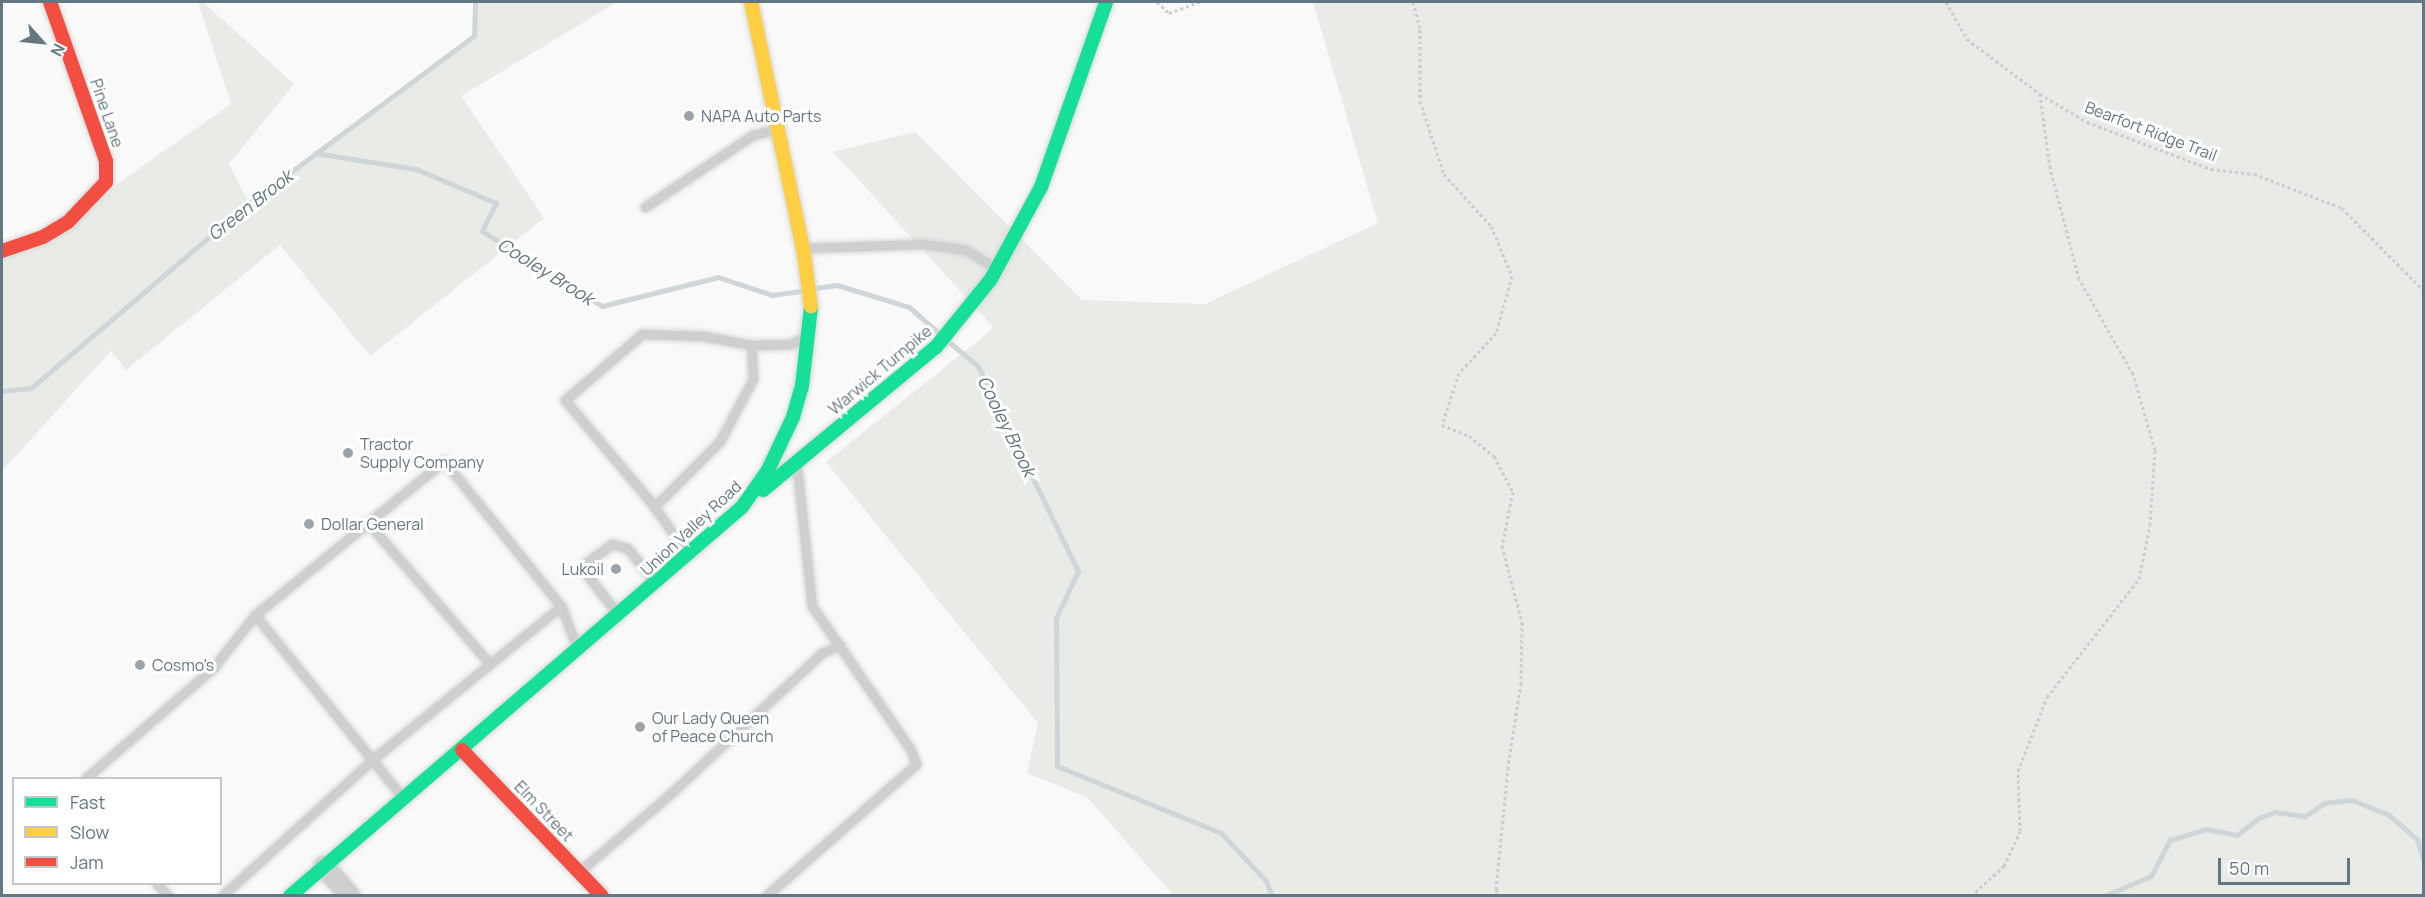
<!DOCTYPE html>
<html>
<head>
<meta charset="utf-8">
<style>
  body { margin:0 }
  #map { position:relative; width:2425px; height:897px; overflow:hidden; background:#f9f9f9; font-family:Manrope,sans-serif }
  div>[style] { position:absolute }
  .green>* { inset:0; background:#e8ebe6 }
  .stream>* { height:5px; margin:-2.5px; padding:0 2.5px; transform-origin:2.5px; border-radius:2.5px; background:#ced6d9 }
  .path>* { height:3px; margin-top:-1.5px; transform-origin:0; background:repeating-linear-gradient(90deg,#cbcccd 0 3px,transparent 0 6px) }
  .roads { filter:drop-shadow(0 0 2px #d5d6d7) drop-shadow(0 0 2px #d5d6d7) }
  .lane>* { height:9px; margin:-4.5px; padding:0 4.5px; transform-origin:4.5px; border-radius:4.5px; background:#cecfd0 }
  .street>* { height:20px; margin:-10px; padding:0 10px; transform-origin:10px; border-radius:10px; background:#cecfd0 }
  .fast>* { height:14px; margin:-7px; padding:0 7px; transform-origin:7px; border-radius:7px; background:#16e098 }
  .slow>* { height:14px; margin:-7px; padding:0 7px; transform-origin:7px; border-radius:7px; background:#ffcf43 }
  .jam>* { height:14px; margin:-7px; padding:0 7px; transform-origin:7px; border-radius:7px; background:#f24e42 }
  .dots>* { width:16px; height:16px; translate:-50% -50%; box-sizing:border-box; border:3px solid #fff; border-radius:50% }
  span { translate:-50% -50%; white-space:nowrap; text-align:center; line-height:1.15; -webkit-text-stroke:6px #fff; paint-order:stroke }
  .street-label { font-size:16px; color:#657683 }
  .poi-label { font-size:16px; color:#657683 }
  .left { translate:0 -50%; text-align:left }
  .right { translate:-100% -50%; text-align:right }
  .water-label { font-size:18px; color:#60757c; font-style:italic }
  .frame { position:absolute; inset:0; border:3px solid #657683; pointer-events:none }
  .legend { position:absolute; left:12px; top:777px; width:210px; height:108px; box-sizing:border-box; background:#fff; border:2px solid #c1c8cd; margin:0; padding:8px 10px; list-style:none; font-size:18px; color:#657683 }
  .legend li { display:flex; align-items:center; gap:12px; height:30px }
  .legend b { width:30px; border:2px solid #c1c8cd }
  .north { position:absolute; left:12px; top:12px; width:60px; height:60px; -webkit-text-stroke:4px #fff; paint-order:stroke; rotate:117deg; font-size:16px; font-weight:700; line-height:24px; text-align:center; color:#657683 }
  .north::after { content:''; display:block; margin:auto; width:21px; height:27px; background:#657683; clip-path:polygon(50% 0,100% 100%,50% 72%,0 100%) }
  .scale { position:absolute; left:2218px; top:858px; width:132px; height:27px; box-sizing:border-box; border:3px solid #657683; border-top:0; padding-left:8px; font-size:18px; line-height:21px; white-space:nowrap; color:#657683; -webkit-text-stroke:4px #fff; paint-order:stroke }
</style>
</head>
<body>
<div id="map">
  <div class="green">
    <i style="clip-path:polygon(198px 2px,203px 2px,294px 84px,229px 164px,249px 203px,474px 36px,475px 2px,617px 2px,461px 96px,544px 218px,370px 356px,280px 245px,126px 370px,111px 351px,2px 471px,2px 251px,33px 243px,231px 104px)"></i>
    <i style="clip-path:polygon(1313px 2px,2423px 2px,2423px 895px,1173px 895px,1088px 798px,1027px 773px,1038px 723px,826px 462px,994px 328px,833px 152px,915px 132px,1082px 300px,1205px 304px,1378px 223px)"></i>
  </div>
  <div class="stream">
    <i style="left:315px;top:153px;width:102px;rotate:9deg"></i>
    <i style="left:416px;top:169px;width:87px;rotate:23deg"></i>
    <i style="left:496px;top:203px;width:31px;rotate:117deg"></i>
    <i style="left:482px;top:231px;width:142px;rotate:32deg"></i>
    <i style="left:602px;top:306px;width:120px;rotate:-14deg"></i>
    <i style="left:718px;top:277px;width:57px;rotate:18.4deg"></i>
    <i style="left:772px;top:295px;width:28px;rotate:-8deg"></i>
    <i style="left:815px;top:288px;width:22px;rotate:-8deg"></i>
    <i style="left:837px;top:285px;width:75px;rotate:17deg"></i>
    <i style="left:909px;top:307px;width:37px;rotate:41deg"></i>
    <i style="left:949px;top:342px;width:38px;rotate:40deg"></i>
    <i style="left:978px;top:366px;width:228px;rotate:64deg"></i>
    <i style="left:1078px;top:571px;width:52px;rotate:115.1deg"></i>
    <i style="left:1056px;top:618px;width:148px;rotate:89.6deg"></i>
    <i style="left:1057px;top:766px;width:177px;rotate:22.2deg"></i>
    <i style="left:1221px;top:833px;width:66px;rotate:46.8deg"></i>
    <i style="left:1266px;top:881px;width:16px;rotate:68deg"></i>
    <i style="left:2px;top:391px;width:29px;rotate:-6deg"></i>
    <i style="left:31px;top:388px;width:286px;rotate:-40.3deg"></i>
    <i style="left:249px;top:203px;width:280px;rotate:-36.6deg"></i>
    <i style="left:474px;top:36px;width:34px;rotate:-88deg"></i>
    <i style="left:2104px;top:896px;width:51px;rotate:-23.1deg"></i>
    <i style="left:2151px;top:876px;width:41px;rotate:-62.2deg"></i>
    <i style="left:2170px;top:840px;width:38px;rotate:-17deg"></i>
    <i style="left:2206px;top:829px;width:32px;rotate:11deg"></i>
    <i style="left:2237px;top:835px;width:28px;rotate:-38deg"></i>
    <i style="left:2259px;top:818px;width:17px;rotate:-21deg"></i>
    <i style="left:2275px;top:812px;width:30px;rotate:8deg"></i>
    <i style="left:2305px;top:816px;width:23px;rotate:-34deg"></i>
    <i style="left:2324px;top:803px;width:28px;rotate:-6deg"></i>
    <i style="left:2352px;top:800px;width:40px;rotate:22deg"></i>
    <i style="left:2389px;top:815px;width:37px;rotate:41deg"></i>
    <i style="left:2417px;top:839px;width:24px;rotate:73deg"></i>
  </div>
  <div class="path">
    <i style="left:1157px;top:2px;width:16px;rotate:43deg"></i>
    <i style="left:1169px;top:13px;width:33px;rotate:-20deg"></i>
    <i style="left:1413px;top:2px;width:28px;rotate:75deg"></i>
    <i style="left:1420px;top:29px;width:72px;rotate:90deg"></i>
    <i style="left:1420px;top:101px;width:77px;rotate:71.8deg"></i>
    <i style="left:1444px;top:174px;width:70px;rotate:47.9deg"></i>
    <i style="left:1491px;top:226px;width:54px;rotate:67.2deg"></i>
    <i style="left:1512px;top:276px;width:59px;rotate:105.7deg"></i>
    <i style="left:1496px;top:333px;width:54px;rotate:132.8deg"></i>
    <i style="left:1459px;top:373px;width:55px;rotate:108.1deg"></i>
    <i style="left:1442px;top:425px;width:29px;rotate:22deg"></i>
    <i style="left:1469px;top:436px;width:32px;rotate:39deg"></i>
    <i style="left:1494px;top:456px;width:41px;rotate:62.2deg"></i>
    <i style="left:1513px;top:492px;width:55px;rotate:101.5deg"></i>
    <i style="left:1502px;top:546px;width:79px;rotate:75.3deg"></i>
    <i style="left:1522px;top:622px;width:61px;rotate:90.9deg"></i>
    <i style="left:1521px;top:683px;width:85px;rotate:98.8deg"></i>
    <i style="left:1508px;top:767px;width:123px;rotate:95.6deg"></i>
    <i style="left:1496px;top:889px;width:8px;rotate:60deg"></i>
    <i style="left:1946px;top:2px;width:43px;rotate:60.4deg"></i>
    <i style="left:1967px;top:39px;width:91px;rotate:37deg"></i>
    <i style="left:2040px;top:94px;width:55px;rotate:30.8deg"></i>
    <i style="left:2087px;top:122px;width:133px;rotate:20.8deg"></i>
    <i style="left:2211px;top:169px;width:43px;rotate:6.6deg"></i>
    <i style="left:2254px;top:174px;width:94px;rotate:21.1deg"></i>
    <i style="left:2342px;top:208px;width:117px;rotate:45.3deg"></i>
    <i style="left:1971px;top:896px;width:45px;rotate:-42.3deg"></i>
    <i style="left:2004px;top:866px;width:38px;rotate:-65deg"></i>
    <i style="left:2020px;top:831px;width:60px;rotate:-91.9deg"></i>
    <i style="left:2018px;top:771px;width:79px;rotate:-68.6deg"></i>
    <i style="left:2047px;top:697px;width:150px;rotate:-52.1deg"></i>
    <i style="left:2139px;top:579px;width:55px;rotate:-78.5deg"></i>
    <i style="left:2150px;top:525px;width:75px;rotate:-86.2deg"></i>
    <i style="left:2155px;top:450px;width:79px;rotate:-106.1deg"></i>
    <i style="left:2133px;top:374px;width:109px;rotate:-119.6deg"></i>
    <i style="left:2079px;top:279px;width:115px;rotate:-104.6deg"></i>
    <i style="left:2050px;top:168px;width:75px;rotate:-97.7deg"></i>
  </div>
  <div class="roads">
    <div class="lane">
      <i style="left:645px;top:207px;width:130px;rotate:-33.7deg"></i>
      <i style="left:753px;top:135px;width:25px;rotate:-14deg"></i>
      <i style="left:806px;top:248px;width:118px;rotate:-1.9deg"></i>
      <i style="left:924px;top:244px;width:42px;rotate:8.1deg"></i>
      <i style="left:966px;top:250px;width:32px;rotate:32deg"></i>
      <i style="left:654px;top:507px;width:93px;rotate:-45deg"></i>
      <i style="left:720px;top:441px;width:70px;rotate:-62deg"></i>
      <i style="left:753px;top:379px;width:34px;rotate:-93deg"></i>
      <i style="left:369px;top:524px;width:182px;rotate:49.2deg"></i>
      <i style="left:687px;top:553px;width:64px;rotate:-125.4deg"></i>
      <i style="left:650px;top:501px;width:132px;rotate:-130.1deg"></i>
      <i style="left:565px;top:400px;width:101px;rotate:-40.6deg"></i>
      <i style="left:642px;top:334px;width:61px;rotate:1.9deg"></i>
      <i style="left:703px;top:336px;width:49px;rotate:10.6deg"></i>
      <i style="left:751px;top:345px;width:39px;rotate:-1deg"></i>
      <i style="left:790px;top:344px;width:17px;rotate:-25deg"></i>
      <i style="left:616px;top:612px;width:46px;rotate:-127.9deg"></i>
      <i style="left:588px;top:576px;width:13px;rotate:-99deg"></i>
      <i style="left:586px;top:563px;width:32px;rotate:-36deg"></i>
      <i style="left:612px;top:544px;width:16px;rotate:15deg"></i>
      <i style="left:627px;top:548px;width:40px;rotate:50deg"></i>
      <i style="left:255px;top:615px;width:232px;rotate:51deg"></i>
      <i style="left:86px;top:778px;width:168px;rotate:-40.9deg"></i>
      <i style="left:213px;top:668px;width:68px;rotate:-51.6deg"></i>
      <i style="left:255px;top:615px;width:244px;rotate:-39.2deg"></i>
      <i style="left:444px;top:461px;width:186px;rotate:51.1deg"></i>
      <i style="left:561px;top:606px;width:42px;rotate:69deg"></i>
      <i style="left:580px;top:871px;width:117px;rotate:-40.5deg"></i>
      <i style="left:669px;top:795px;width:209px;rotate:-42.9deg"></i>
      <i style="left:822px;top:653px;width:20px;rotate:-24deg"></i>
      <i style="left:157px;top:884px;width:16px;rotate:47deg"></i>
      <i style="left:222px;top:896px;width:204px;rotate:-42.2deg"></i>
      <i style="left:373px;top:759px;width:242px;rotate:-39.1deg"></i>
      <i style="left:766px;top:896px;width:200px;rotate:-41.3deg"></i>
      <i style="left:916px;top:764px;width:15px;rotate:-110deg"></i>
      <i style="left:911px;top:750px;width:175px;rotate:-124.5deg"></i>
      <i style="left:812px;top:606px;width:140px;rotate:-96.2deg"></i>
    </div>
    <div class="street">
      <i style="left:324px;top:866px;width:40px;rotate:49deg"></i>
    </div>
    <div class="fast">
      <i style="left:763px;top:490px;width:224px;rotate:-39.6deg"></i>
      <i style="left:936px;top:347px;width:87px;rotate:-51deg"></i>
      <i style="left:991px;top:279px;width:105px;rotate:-61.5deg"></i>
      <i style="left:1041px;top:187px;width:196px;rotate:-70.6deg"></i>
      <i style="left:290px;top:896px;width:596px;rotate:-40.72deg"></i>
      <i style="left:742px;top:507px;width:45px;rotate:-54.9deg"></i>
      <i style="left:768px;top:470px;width:59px;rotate:-64.7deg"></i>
      <i style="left:793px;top:417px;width:32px;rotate:-74deg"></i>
      <i style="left:802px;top:386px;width:80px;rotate:-83.5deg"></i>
    </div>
    <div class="slow">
      <i style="left:751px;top:2px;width:258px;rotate:78.1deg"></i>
      <i style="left:804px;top:254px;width:53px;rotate:82.5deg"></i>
    </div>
    <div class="jam">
      <i style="left:2px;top:251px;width:43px;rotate:-18.9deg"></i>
      <i style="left:43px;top:237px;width:29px;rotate:-31deg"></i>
      <i style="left:68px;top:222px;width:55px;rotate:-46.5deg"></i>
      <i style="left:106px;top:182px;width:21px;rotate:-90deg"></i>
      <i style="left:106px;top:161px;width:169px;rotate:-109.4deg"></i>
      <i style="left:462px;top:750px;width:202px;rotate:46.2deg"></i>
    </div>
  </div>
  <div class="dots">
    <i style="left:689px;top:116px;background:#99a4ac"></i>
    <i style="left:348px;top:453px;background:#99a4ac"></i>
    <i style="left:309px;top:524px;background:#99a4ac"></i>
    <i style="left:616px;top:569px;background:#99a4ac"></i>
    <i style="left:140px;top:665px;background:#99a4ac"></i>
    <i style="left:640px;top:727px;background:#99a4ac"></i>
  </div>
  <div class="street-label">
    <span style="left:107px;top:113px;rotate:71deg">Pine Lane</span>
    <span style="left:2151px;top:131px;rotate:21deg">Bearfort Ridge Trail</span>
    <span style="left:880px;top:370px;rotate:-40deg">Warwick Turnpike</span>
    <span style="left:691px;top:528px;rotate:-43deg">Union Valley Road</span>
    <span style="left:544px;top:811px;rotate:46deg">Elm Street</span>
  </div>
  <div class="poi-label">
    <span class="left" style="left:701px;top:116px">NAPA Auto Parts</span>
    <span class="left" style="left:360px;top:453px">Tractor<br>Supply Company</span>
    <span class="left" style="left:321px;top:524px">Dollar General</span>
    <span class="right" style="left:604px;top:569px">Lukoil</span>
    <span class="left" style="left:152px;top:665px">Cosmo's</span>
    <span class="left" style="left:652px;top:727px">Our Lady Queen<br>of Peace Church</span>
  </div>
  <div class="water-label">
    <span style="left:250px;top:205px;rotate:-38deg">Green Brook</span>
    <span style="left:546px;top:271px;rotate:32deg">Cooley Brook</span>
    <span style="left:1007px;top:426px;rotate:64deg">Cooley Brook</span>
  </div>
  <div class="frame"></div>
  <ul class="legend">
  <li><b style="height:8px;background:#16e098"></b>Fast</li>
  <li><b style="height:8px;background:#ffcf43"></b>Slow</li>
  <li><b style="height:8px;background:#f24e42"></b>Jam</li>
  </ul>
  <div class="north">N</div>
  <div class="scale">50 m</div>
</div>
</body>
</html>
